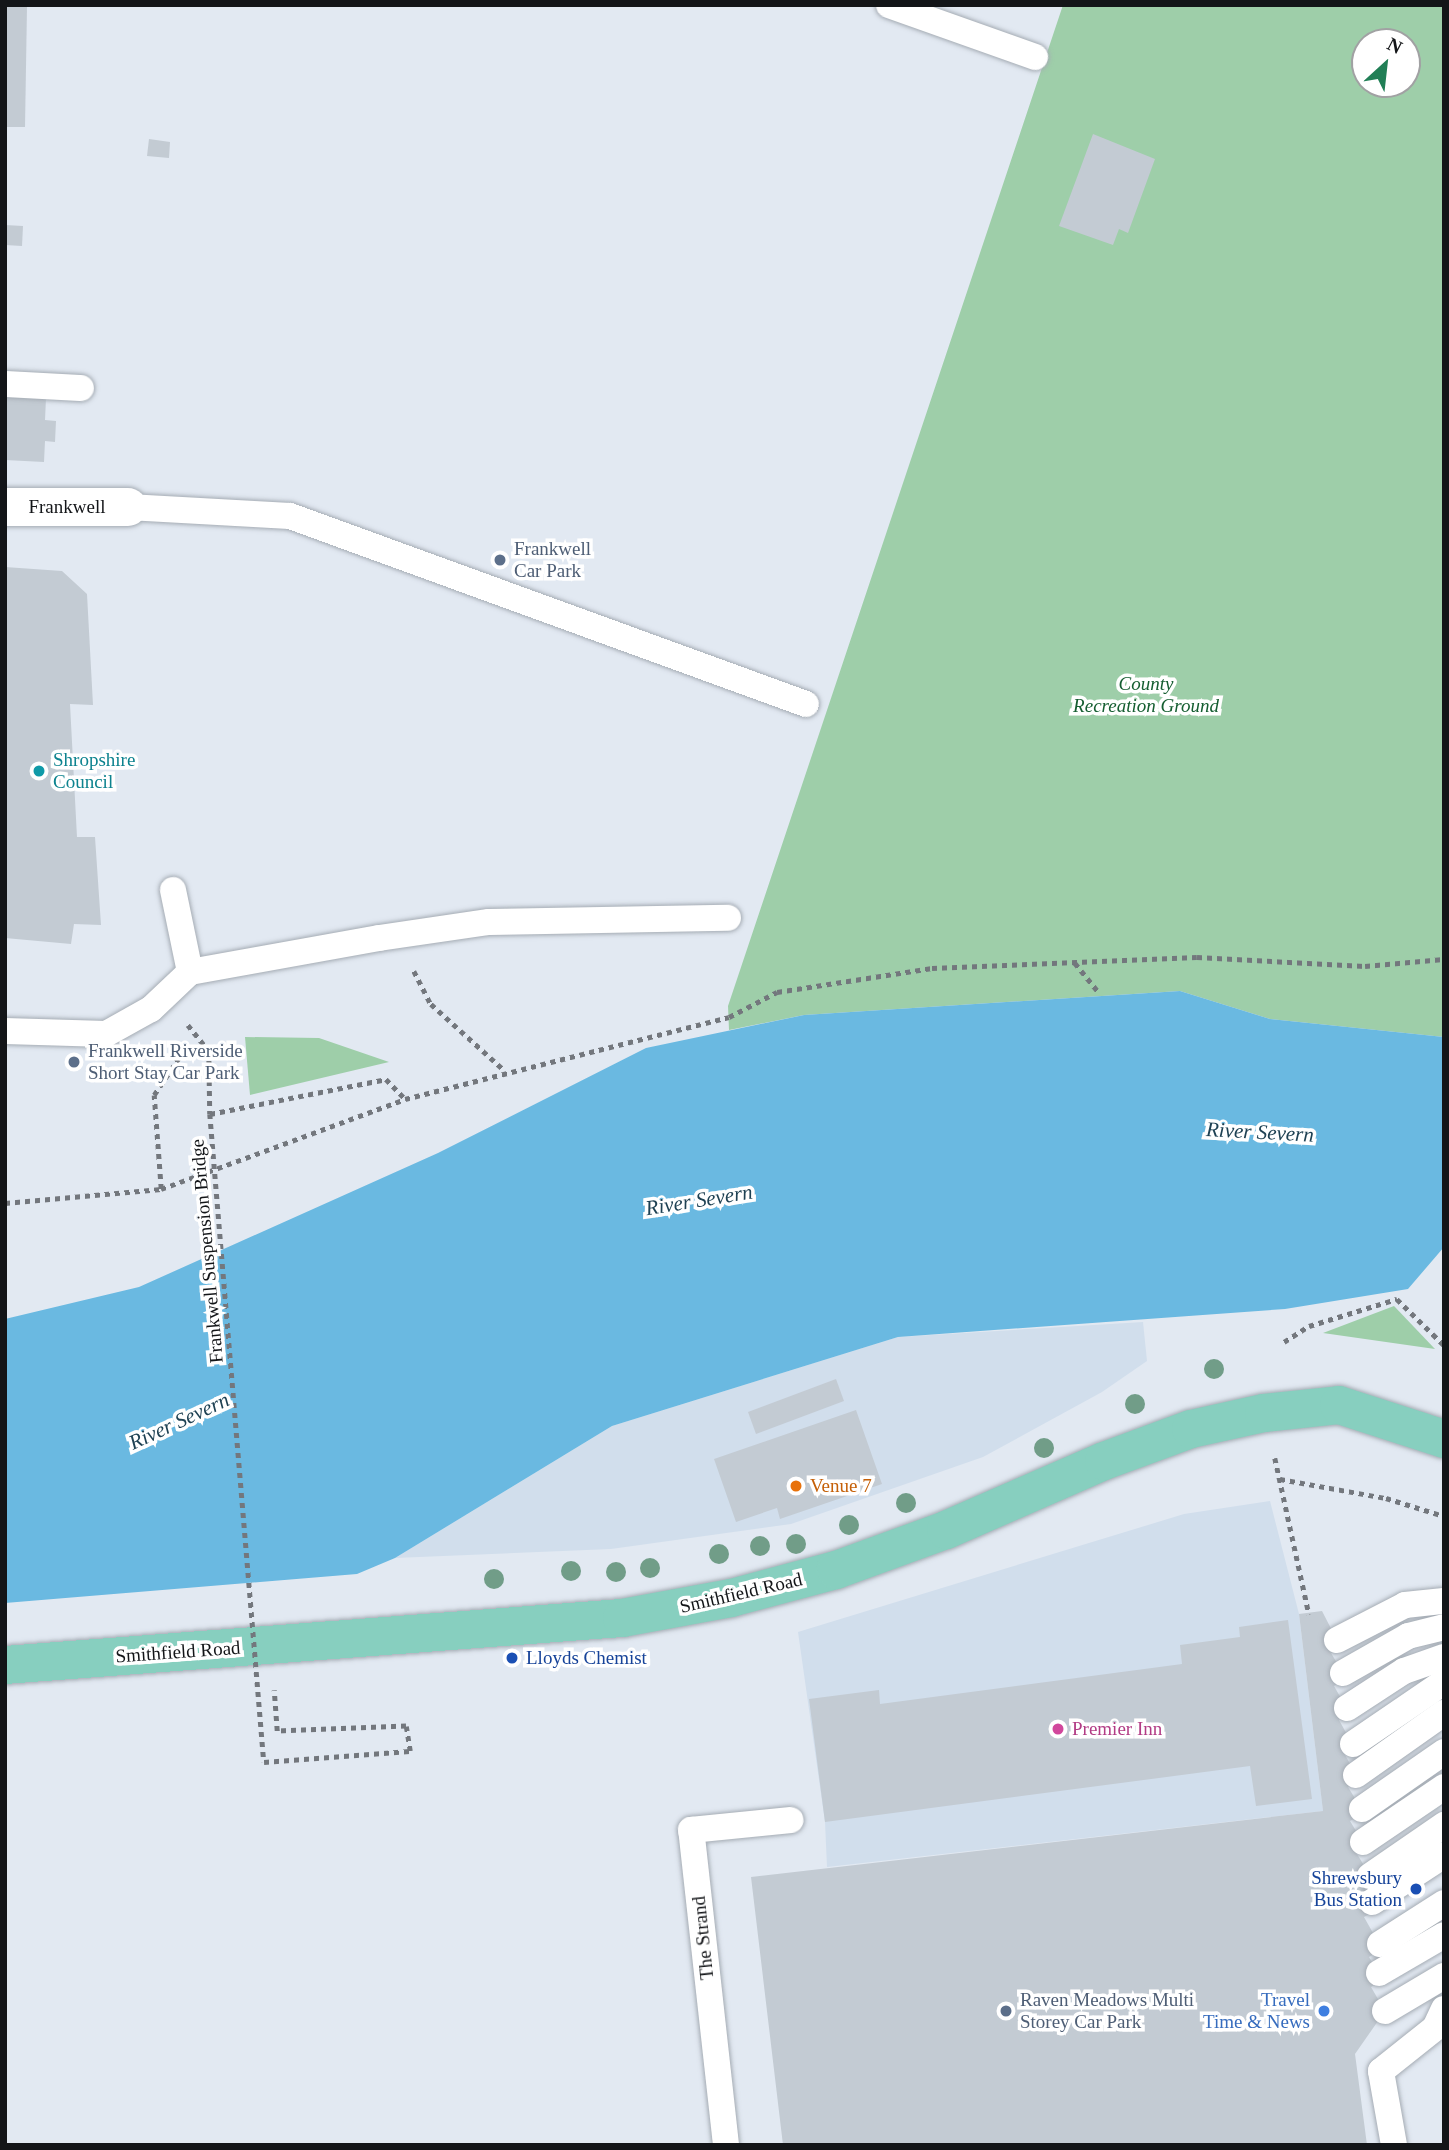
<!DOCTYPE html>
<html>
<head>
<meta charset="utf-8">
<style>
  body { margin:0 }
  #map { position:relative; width:1449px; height:2150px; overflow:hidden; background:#e2e9f2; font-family:Georgia,serif }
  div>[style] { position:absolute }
  .built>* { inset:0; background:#d1deec }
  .green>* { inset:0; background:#9ecea9 }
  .water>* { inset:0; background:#6ab9e1 }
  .building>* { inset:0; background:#c3cbd3 }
  .path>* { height:4.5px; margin-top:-2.25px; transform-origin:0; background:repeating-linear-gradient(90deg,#73777d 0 5px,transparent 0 10px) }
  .roads { filter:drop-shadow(0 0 2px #a5acb4) drop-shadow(0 0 2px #a5acb4) }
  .service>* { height:26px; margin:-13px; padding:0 13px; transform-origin:13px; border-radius:13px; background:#fff }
  .minor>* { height:38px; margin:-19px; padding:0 19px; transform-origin:19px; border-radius:19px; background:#fff }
  .primary>* { height:38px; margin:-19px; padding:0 19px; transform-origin:19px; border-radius:19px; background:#87cfbf }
  .path-bridge>* { height:4.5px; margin-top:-2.25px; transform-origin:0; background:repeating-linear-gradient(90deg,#73777d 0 5px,transparent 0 10px) }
  .trees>* { width:20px; height:20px; margin:-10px; border-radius:50%; background:#719d88 }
  .dots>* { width:19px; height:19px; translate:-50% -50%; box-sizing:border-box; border:4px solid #fff; border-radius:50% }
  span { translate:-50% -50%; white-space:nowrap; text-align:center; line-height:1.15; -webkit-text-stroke:7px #fff; paint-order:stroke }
  .street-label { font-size:19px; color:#131518 }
  .service-label { font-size:19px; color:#4e5e75 }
  .left { translate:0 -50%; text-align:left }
  .park-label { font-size:19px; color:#155e31; font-style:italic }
  .culture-label { font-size:19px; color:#0d838f }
  .food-label { font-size:19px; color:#c56008 }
  .transit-label { font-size:19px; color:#164399 }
  .right { translate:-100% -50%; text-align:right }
  .hotel-label { font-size:19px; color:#b23c85 }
  .shop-label { font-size:19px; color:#366cbe }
  .water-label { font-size:21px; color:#1e4153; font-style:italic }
  .frame { position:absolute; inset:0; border:7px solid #131518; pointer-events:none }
  .north { position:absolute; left:1351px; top:28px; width:70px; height:70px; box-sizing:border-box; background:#fff; border:2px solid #a1a1a3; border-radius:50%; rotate:27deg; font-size:19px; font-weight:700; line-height:28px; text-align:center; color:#131518 }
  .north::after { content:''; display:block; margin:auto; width:24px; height:32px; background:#217f56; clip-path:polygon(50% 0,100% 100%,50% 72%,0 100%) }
</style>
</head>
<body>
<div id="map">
  <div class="built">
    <i style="clip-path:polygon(1143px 1322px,1147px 1361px,1102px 1392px,983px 1457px,791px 1524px,611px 1549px,395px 1558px,612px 1426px,898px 1337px)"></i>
    <i style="clip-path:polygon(1270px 1501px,1299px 1614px,1323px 1811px,827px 1867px,825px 1822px,798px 1632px,1184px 1514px)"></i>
  </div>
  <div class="green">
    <i style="clip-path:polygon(evenodd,1063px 5px,1444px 5px,1444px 1037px,1270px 1019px,1180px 991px,804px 1015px,729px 1030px,728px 1006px,1063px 5px,1365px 42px,1407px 42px,1407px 84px,1365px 84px,1365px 42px)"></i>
    <i style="clip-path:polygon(245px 1037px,319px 1038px,389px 1062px,250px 1095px)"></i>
    <i style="clip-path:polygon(1394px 1306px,1435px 1349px,1323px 1333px)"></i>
  </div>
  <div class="water">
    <i style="clip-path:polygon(1180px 991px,1270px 1019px,1444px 1037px,1444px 1247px,1408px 1289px,1285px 1309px,898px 1337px,612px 1426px,395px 1558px,357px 1574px,5px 1603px,5px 1319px,139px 1287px,438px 1153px,646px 1048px,804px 1015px)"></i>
  </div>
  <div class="building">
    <i style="clip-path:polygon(5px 7px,27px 7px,25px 127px,5px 127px)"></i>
    <i style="clip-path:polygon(1093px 134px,1155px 159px,1128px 233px,1119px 229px,1113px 245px,1059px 226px)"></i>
    <i style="clip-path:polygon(149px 139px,170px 142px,169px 158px,147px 156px)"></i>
    <i style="clip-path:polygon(5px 225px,23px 226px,22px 246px,5px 245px)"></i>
    <i style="clip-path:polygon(5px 395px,46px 398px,45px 420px,56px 421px,55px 442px,45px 441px,44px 462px,5px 460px)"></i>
    <i style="clip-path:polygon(5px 567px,62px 571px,87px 594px,93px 705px,70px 704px,77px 837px,95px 837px,101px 925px,74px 924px,71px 944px,5px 938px)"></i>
    <i style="clip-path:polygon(836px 1379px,844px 1401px,756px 1434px,748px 1412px)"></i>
    <i style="clip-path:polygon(856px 1410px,882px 1484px,780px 1519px,777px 1508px,736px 1522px,714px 1459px)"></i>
    <i style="clip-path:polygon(1322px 1611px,1341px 1648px,1331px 1653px,1346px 1678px,1334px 1686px,1350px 1714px,1339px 1720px,1354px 1747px,1344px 1753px,1359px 1780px,1348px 1787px,1364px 1813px,1350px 1821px,1364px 1844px,1354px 1849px,1371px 1877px,1361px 1883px,1377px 1910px,1364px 1917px,1382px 1949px,1369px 1957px,1383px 1980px,1371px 1987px,1385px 2011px,1355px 2054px,1367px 2145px,783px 2145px,751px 1877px,1323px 1811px,1299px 1614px)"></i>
    <i style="clip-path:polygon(1288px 1620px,1312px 1799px,1256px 1806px,1250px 1766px,825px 1822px,809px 1699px,879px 1690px,880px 1704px,1182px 1664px,1180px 1645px,1240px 1637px,1239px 1627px)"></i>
  </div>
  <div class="path">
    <i style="left:1075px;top:963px;width:38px;rotate:51deg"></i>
    <i style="left:414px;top:971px;width:37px;rotate:63deg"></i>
    <i style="left:431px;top:1004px;width:98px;rotate:42.1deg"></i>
    <i style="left:188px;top:1025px;width:33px;rotate:51deg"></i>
    <i style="left:209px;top:1051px;width:63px;rotate:89.1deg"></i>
    <i style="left:210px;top:1114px;width:179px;rotate:-11.2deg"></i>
    <i style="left:386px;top:1079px;width:28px;rotate:46deg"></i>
    <i style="left:161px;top:1189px;width:94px;rotate:-94.3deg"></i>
    <i style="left:154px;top:1095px;width:50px;rotate:-56.3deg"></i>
    <i style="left:182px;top:1053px;width:26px;rotate:-4deg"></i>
    <i style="left:5px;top:1203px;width:157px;rotate:-5.1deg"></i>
    <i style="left:161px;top:1189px;width:260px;rotate:-20.2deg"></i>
    <i style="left:405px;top:1099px;width:334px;rotate:-14.2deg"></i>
    <i style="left:729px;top:1017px;width:54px;rotate:-27.5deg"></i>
    <i style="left:777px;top:992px;width:157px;rotate:-8.8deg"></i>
    <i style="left:932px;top:968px;width:265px;rotate:-2.4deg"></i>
    <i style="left:1197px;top:957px;width:168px;rotate:3.1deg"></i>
    <i style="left:1365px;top:966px;width:79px;rotate:-5.1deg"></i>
    <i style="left:1284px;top:1342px;width:30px;rotate:-33deg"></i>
    <i style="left:1309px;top:1326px;width:92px;rotate:-17.1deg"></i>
    <i style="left:1397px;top:1299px;width:66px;rotate:44.4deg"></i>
    <i style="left:1275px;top:1458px;width:160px;rotate:77.7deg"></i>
    <i style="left:1280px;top:1479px;width:108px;rotate:10.2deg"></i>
    <i style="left:1386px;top:1498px;width:61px;rotate:17.2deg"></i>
    <i style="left:264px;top:1762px;width:146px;rotate:-4.3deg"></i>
    <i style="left:410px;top:1751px;width:25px;rotate:-99deg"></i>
    <i style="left:406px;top:1726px;width:129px;rotate:177.8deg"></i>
    <i style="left:277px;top:1731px;width:41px;rotate:-94.2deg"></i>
  </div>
  <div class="roads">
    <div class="service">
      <i style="left:889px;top:5px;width:155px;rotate:19.6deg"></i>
      <i style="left:5px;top:384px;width:76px;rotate:3deg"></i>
      <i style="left:128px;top:507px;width:162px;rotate:3.2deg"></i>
      <i style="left:290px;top:516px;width:549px;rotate:20.02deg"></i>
      <i style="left:173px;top:890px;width:84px;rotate:78.3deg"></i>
      <i style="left:5px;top:1031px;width:101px;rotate:1.7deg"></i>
      <i style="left:106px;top:1034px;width:51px;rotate:-29.1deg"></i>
      <i style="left:151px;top:1009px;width:54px;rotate:-43.5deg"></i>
      <i style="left:190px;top:972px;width:192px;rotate:-10.2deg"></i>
      <i style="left:379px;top:938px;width:111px;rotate:-8.3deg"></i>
      <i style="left:489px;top:922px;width:239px;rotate:-1deg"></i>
      <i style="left:1337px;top:1640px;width:76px;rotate:-27.2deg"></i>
      <i style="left:1405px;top:1605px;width:39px;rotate:-6deg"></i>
      <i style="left:1343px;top:1673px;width:75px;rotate:-29.6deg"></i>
      <i style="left:1408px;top:1636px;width:37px;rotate:-14deg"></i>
      <i style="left:1347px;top:1708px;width:68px;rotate:-33deg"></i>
      <i style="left:1404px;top:1671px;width:42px;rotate:-19.3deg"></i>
      <i style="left:1353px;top:1744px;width:110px;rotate:-34.3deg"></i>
      <i style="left:1356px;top:1775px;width:108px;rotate:-35.2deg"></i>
      <i style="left:1362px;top:1809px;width:100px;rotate:-34.8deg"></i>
      <i style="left:1363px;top:1842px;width:98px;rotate:-34.2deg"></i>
      <i style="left:1370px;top:1876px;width:90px;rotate:-34.6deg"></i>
      <i style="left:1372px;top:1902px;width:86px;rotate:-33.1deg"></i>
      <i style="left:1380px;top:1944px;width:76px;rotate:-32.6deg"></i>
      <i style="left:1379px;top:1973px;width:75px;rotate:-30.3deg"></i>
      <i style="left:1385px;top:2011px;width:69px;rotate:-30.7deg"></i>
      <i style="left:726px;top:2145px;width:317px;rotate:-96.3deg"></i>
      <i style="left:691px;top:1830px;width:100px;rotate:-5.7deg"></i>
      <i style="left:1394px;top:2145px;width:75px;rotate:-100deg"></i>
      <i style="left:1381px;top:2071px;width:69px;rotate:-38.5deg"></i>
      <i style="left:1435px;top:2028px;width:21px;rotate:-65deg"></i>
    </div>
    <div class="minor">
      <i style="left:5px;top:507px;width:123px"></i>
    </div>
    <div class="primary">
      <i style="left:5px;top:1665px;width:619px;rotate:-4.36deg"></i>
      <i style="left:622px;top:1618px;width:111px;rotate:-10.4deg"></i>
      <i style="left:731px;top:1598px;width:109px;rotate:-14.9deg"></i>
      <i style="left:836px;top:1570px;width:117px;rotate:-20deg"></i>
      <i style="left:946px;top:1530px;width:172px;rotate:-23.6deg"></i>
      <i style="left:1104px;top:1461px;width:93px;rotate:-20.2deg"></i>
      <i style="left:1191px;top:1429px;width:75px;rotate:-12.4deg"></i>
      <i style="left:1264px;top:1413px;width:75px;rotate:-6.1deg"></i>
      <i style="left:1339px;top:1405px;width:110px;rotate:17.9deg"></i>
    </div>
  </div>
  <div class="path-bridge">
    <i style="left:210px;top:1114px;width:650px;rotate:85.24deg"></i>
  </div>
  <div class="trees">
    <i style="left:1214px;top:1369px"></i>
    <i style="left:1135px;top:1404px"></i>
    <i style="left:1044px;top:1448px"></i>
    <i style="left:906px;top:1503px"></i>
    <i style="left:849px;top:1525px"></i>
    <i style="left:796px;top:1544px"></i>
    <i style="left:760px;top:1546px"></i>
    <i style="left:719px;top:1554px"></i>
    <i style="left:650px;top:1568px"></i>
    <i style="left:571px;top:1571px"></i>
    <i style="left:616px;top:1572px"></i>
    <i style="left:494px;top:1579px"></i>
  </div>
  <div class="dots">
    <i style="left:500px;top:560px;background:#5c6f8a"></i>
    <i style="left:39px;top:771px;background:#0f9aa8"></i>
    <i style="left:74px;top:1062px;background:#5c6f8a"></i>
    <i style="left:796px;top:1486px;background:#e8710a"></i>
    <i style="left:512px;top:1658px;background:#1a4fb4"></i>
    <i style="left:1058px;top:1729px;background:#d1479c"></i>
    <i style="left:1416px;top:1889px;background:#1a4fb4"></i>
    <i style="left:1006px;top:2011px;background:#5c6f8a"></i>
    <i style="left:1324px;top:2011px;background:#3f7fe0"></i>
  </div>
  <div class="street-label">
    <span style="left:67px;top:507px">Frankwell</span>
    <span style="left:207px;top:1251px;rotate:-95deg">Frankwell Suspension Bridge</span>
    <span style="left:741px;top:1593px;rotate:-13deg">Smithfield Road</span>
    <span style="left:178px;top:1652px;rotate:-4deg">Smithfield Road</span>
    <span style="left:703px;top:1938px;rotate:-96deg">The Strand</span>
  </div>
  <div class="service-label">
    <span class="left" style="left:514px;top:560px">Frankwell<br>Car Park</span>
    <span class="left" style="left:88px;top:1062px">Frankwell Riverside<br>Short Stay Car Park</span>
    <span class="left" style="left:1020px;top:2011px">Raven Meadows Multi<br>Storey Car Park</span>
  </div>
  <div class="park-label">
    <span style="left:1146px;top:695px">County<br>Recreation Ground</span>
  </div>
  <div class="culture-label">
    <span class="left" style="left:53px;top:771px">Shropshire<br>Council</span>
  </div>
  <div class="food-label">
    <span class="left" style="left:810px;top:1486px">Venue 7</span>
  </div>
  <div class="transit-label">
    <span class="left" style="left:526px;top:1658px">Lloyds Chemist</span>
    <span class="right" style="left:1402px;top:1889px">Shrewsbury<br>Bus Station</span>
  </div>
  <div class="hotel-label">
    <span class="left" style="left:1072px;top:1729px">Premier Inn</span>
  </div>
  <div class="shop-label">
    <span class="right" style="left:1310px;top:2011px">Travel<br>Time &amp; News</span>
  </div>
  <div class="water-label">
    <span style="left:1260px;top:1132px;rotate:3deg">River Severn</span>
    <span style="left:699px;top:1200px;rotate:-9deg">River Severn</span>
    <span style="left:179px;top:1421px;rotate:-25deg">River Severn</span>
  </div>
  <div class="frame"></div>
  <div class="north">N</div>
</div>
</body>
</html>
